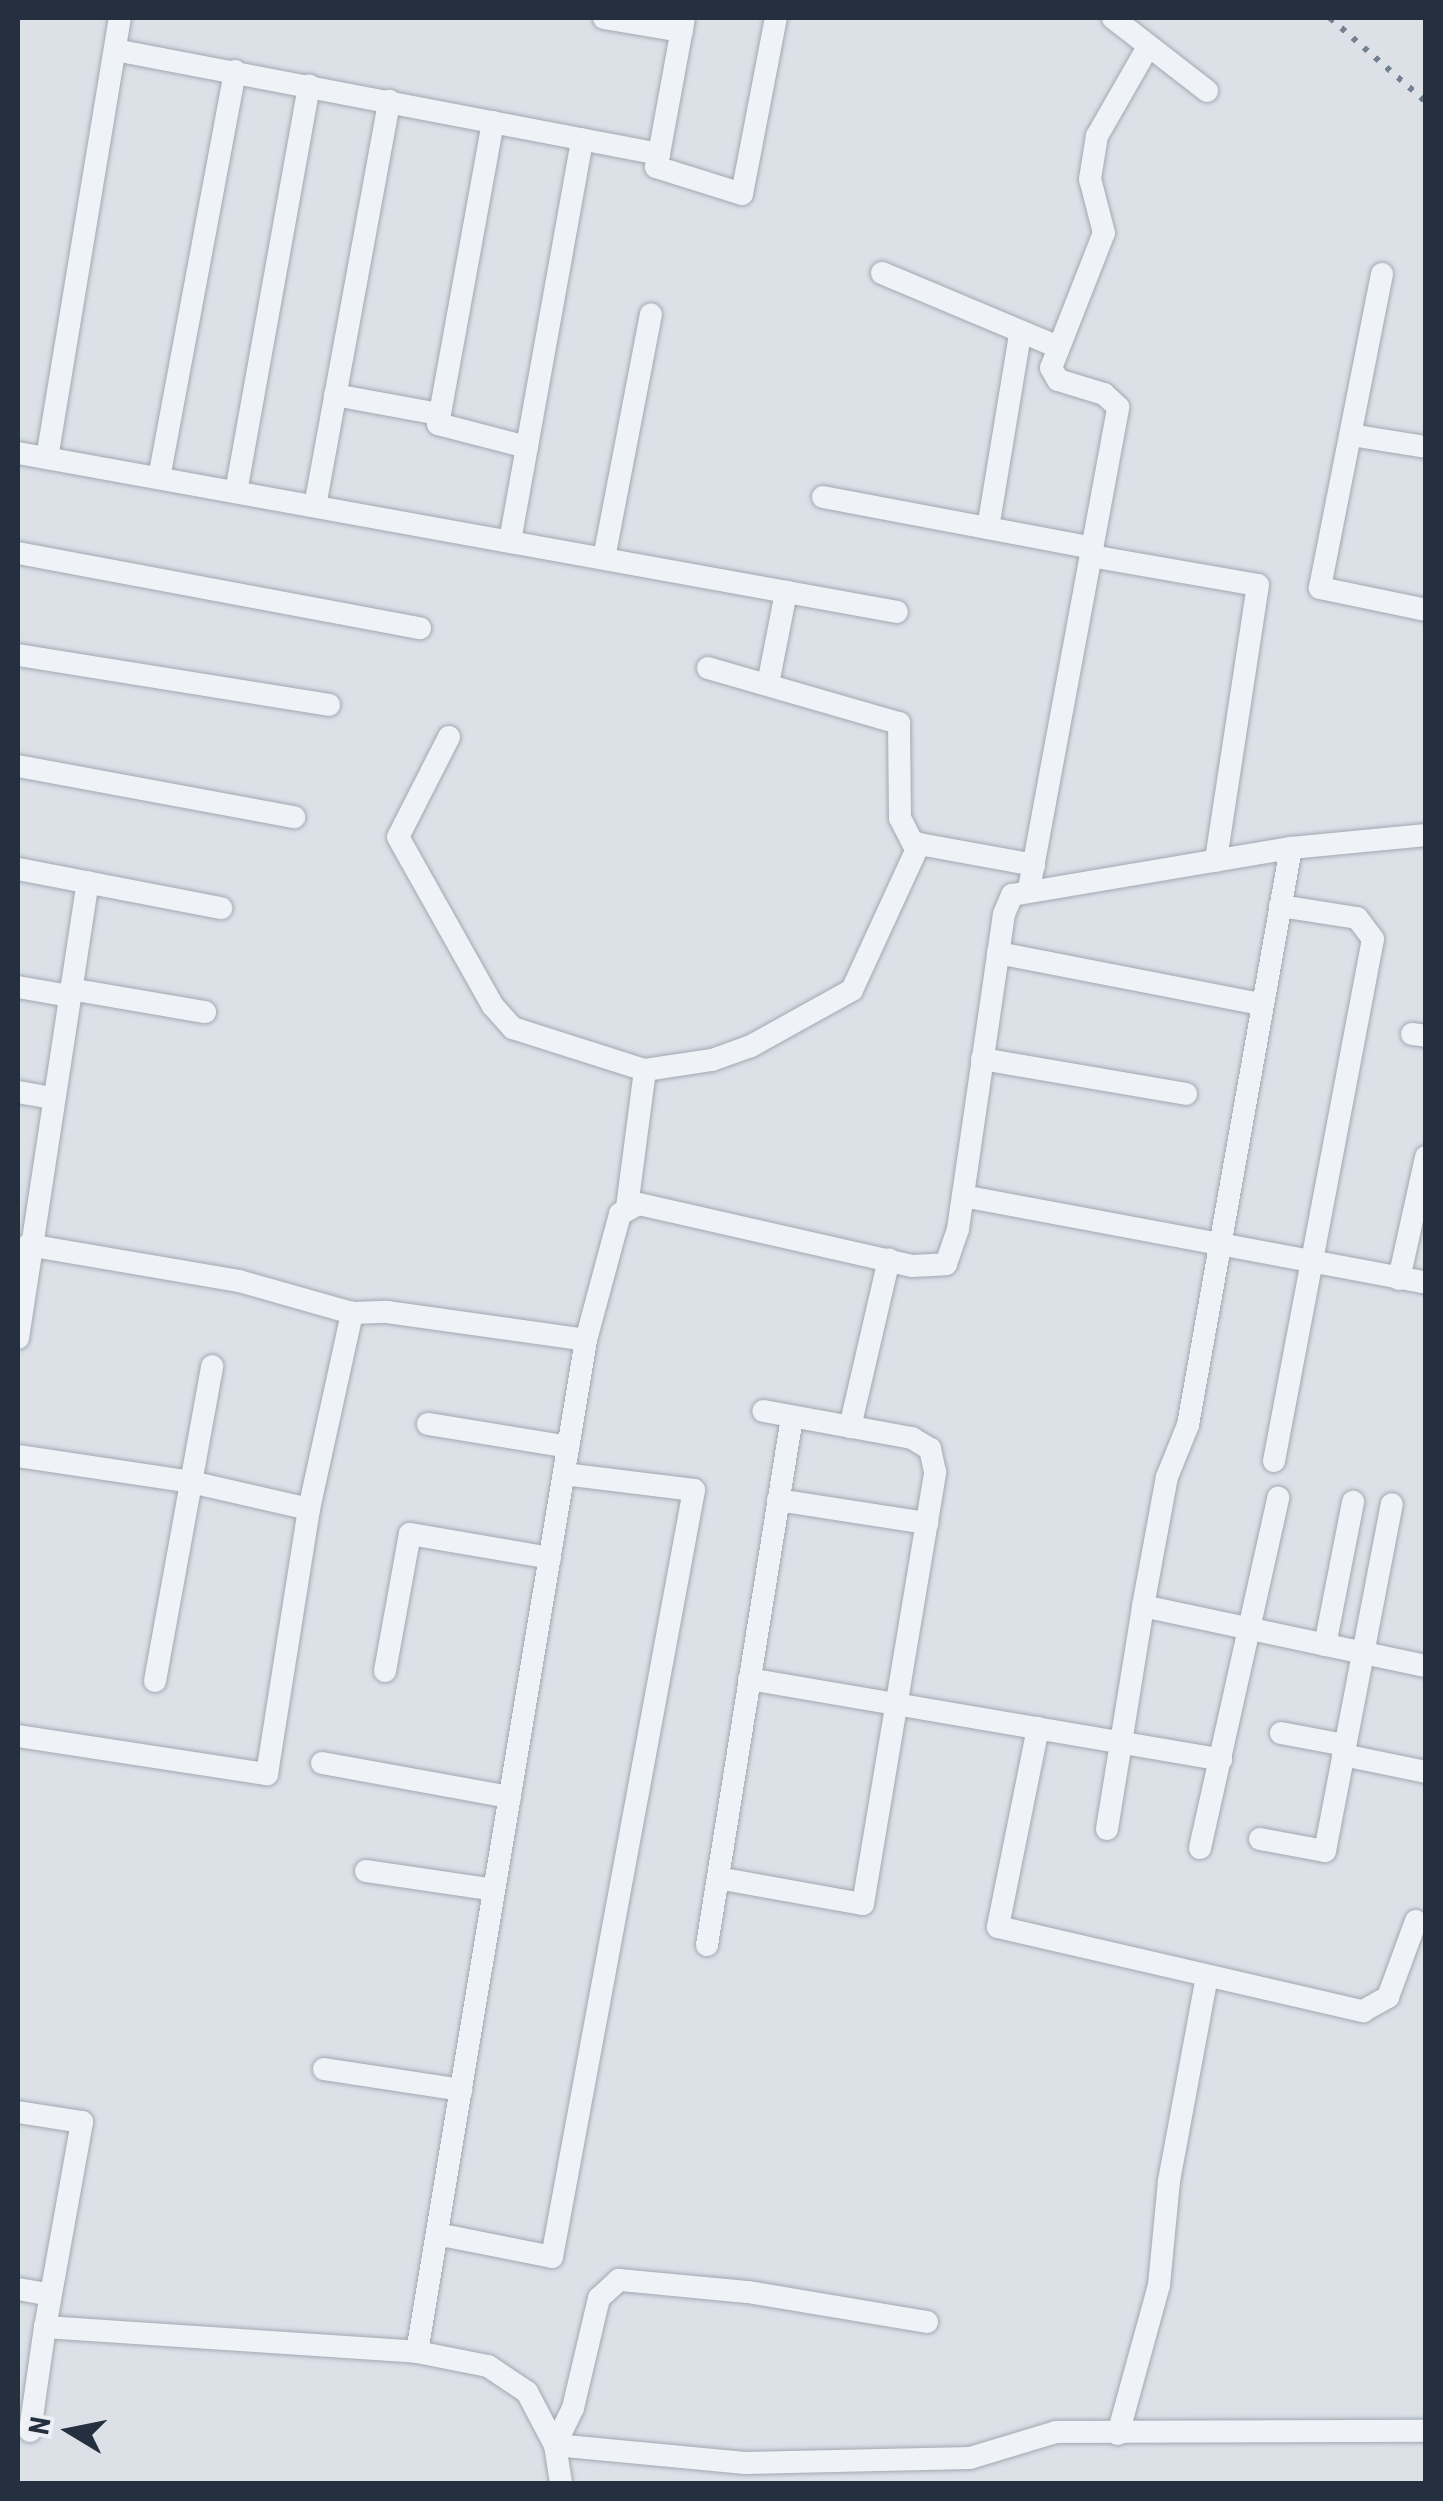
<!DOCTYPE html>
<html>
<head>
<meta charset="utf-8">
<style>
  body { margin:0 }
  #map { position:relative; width:1443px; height:2501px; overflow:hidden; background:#dce1e8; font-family:"Roboto Condensed",sans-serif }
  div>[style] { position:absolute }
  .roads { filter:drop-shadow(0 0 2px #a1a8b2) drop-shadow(0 0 2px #a1a8b2) }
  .minor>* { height:22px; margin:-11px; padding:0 11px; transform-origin:11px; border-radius:11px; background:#eff2f6 }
  .rail>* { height:6px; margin-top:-3px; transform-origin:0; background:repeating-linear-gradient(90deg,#748193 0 5px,transparent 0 15px) }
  span { translate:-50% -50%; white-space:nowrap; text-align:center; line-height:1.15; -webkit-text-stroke:10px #ecf0f6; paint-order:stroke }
  .frame { position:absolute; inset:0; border:20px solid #242f40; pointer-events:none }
  .north { position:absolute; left:20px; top:2381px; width:100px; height:100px; -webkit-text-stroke:8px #ecf0f6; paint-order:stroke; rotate:280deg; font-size:28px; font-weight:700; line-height:40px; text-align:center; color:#242f40 }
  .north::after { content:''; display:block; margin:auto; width:35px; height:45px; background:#242f40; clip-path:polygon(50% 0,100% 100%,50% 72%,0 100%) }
</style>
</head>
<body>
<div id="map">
  <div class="roads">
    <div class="minor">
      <i style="left:604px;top:18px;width:79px;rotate:9.5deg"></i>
      <i style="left:1113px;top:18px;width:119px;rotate:37.8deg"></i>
      <i style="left:115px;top:50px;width:554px;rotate:10.82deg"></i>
      <i style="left:659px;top:154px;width:13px;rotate:103deg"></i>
      <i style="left:656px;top:167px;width:90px;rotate:17.4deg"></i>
      <i style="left:742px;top:194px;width:179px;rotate:-79.1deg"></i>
      <i style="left:493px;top:122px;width:307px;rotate:100.3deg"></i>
      <i style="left:438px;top:424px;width:92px;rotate:14.5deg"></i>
      <i style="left:659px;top:154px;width:138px;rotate:-79.6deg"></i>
      <i style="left:882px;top:273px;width:189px;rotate:22.8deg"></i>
      <i style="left:1382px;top:274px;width:320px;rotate:101.2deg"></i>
      <i style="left:1320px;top:588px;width:108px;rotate:11.7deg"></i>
      <i style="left:335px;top:395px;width:106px;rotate:10.4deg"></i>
      <i style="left:1351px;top:435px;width:76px;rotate:9.1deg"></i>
      <i style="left:18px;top:453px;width:893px;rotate:10.25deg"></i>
      <i style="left:47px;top:458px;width:446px;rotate:-80.6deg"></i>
      <i style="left:159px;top:478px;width:414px;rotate:-79.4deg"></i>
      <i style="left:236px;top:492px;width:413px;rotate:-79.8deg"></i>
      <i style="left:823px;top:497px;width:274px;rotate:10.7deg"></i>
      <i style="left:315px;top:506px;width:412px;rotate:-79.6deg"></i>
      <i style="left:988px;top:528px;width:197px;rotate:-80.6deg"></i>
      <i style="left:510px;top:541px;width:408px;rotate:-79.8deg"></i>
      <i style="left:18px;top:553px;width:409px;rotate:10.6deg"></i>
      <i style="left:1091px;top:556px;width:169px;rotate:9.9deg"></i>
      <i style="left:1258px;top:585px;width:279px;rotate:98.7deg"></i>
      <i style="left:604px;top:558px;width:248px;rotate:-79.1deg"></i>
      <i style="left:18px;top:655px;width:315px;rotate:9.1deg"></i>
      <i style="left:708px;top:668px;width:199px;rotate:16.1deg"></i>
      <i style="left:899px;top:723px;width:95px;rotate:89.4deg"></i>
      <i style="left:900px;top:818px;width:33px;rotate:63deg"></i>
      <i style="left:768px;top:684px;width:94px;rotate:-78.9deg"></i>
      <i style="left:449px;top:737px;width:112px;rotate:117deg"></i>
      <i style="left:398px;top:837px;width:194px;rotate:60.7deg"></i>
      <i style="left:493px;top:1006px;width:30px;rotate:48deg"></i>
      <i style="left:513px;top:1028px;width:139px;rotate:17.7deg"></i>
      <i style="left:18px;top:766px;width:281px;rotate:10.5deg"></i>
      <i style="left:18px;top:869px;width:207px;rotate:10.9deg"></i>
      <i style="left:1029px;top:889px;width:490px;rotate:-79.5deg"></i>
      <i style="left:1118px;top:407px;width:19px;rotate:-137deg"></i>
      <i style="left:1104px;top:394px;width:48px;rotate:-163.1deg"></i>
      <i style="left:1058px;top:380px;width:14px;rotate:-120deg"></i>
      <i style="left:1051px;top:368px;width:145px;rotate:-68.6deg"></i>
      <i style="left:1104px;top:233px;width:56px;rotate:-104.5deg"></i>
      <i style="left:1090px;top:179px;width:44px;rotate:-80.8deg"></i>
      <i style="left:1097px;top:136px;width:103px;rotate:-60.2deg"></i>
      <i style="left:998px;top:953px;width:268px;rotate:11deg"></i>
      <i style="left:18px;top:987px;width:52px;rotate:10deg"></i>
      <i style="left:70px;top:989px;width:137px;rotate:9.7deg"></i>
      <i style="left:1412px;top:1034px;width:14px;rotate:8deg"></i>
      <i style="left:982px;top:1059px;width:207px;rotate:9.7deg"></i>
      <i style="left:18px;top:1092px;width:35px;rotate:10deg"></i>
      <i style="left:963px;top:1196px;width:471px;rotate:10.6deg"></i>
      <i style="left:627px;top:1207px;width:138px;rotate:-82.5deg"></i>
      <i style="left:645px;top:1070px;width:68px;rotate:-8.5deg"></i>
      <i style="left:712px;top:1060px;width:41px;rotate:-19.7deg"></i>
      <i style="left:751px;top:1046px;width:115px;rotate:-29deg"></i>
      <i style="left:852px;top:990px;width:161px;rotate:-65.3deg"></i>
      <i style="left:919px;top:844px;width:117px;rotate:10.3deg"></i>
      <i style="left:28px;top:1245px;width:214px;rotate:9.7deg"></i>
      <i style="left:239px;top:1281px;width:117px;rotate:15.8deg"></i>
      <i style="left:352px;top:1313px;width:35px;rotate:-2deg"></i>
      <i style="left:387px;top:1312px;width:201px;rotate:8deg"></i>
      <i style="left:1399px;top:1279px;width:125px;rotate:-77.5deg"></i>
      <i style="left:18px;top:1338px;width:461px;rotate:-81.3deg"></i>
      <i style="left:428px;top:1424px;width:142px;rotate:9.3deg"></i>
      <i style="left:850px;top:1427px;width:172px;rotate:-76.9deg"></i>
      <i style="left:18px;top:1456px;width:175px;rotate:8.5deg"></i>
      <i style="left:191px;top:1482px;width:121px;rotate:12.9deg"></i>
      <i style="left:1274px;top:1461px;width:531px;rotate:-79.26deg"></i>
      <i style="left:1373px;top:939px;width:26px;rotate:-127deg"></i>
      <i style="left:1357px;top:918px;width:78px;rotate:-171.1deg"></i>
      <i style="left:778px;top:1500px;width:151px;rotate:8.8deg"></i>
      <i style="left:1143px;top:1606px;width:289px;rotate:12deg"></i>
      <i style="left:1325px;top:1645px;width:146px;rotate:-78.9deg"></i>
      <i style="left:385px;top:1671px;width:139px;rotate:-79.7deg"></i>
      <i style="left:410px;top:1534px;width:142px;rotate:9.7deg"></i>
      <i style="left:749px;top:1679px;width:479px;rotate:9.7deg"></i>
      <i style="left:155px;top:1681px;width:320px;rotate:-79.7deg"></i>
      <i style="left:1038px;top:1728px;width:203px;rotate:101.4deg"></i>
      <i style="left:998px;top:1927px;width:375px;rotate:13deg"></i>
      <i style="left:1363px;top:2011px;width:29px;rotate:-29deg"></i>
      <i style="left:1388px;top:1997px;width:81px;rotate:-69.8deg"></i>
      <i style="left:1281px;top:1733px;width:65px;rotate:10.6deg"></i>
      <i style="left:18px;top:1736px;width:252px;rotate:8.7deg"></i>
      <i style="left:267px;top:1774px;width:268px;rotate:-81deg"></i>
      <i style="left:309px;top:1509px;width:201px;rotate:-77.6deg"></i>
      <i style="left:1343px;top:1755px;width:85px;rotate:11.6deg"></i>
      <i style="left:322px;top:1763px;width:191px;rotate:10.3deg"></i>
      <i style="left:1107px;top:1829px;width:226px;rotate:-80.8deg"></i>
      <i style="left:1143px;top:1606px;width:131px;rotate:-79.5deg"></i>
      <i style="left:1167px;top:1477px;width:56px;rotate:-68deg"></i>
      <i style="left:1188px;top:1425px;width:586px;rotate:-79.88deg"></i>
      <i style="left:1260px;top:1839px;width:66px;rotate:10.5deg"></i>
      <i style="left:1325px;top:1851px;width:353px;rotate:-79.1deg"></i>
      <i style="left:1200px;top:1848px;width:359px;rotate:-77.4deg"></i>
      <i style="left:366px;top:1871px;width:129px;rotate:8.4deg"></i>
      <i style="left:718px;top:1878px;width:147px;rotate:10.2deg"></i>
      <i style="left:863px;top:1904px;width:438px;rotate:-80.5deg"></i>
      <i style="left:935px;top:1472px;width:24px;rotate:-102deg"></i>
      <i style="left:930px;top:1449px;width:21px;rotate:-149deg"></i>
      <i style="left:912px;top:1438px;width:151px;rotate:-169.7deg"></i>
      <i style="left:707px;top:1945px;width:535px;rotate:-80.85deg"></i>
      <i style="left:324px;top:2069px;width:139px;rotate:8.7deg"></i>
      <i style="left:18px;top:2112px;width:65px;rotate:8.9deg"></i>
      <i style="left:82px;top:2122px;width:208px;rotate:100.2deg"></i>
      <i style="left:45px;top:2327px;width:373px;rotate:3.8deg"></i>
      <i style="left:417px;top:2352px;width:72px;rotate:11.2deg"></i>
      <i style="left:488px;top:2366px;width:47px;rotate:33.7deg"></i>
      <i style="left:527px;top:2392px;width:60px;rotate:62.2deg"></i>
      <i style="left:555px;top:2445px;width:39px;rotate:81deg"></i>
      <i style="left:437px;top:2234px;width:117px;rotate:11.3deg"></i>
      <i style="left:552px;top:2257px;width:780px;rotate:-79.51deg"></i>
      <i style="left:694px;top:1490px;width:131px;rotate:-173deg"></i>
      <i style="left:18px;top:2289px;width:28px;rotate:10deg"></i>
      <i style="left:927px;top:2322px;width:182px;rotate:-170.5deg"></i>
      <i style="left:747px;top:2292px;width:129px;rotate:-174.6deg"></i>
      <i style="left:619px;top:2280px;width:27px;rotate:138deg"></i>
      <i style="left:599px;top:2298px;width:113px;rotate:103.3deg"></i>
      <i style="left:573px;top:2408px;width:41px;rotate:115.9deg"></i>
      <i style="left:555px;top:2445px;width:191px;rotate:5.4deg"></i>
      <i style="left:745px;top:2463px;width:225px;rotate:-1.3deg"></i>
      <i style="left:970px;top:2458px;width:90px;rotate:-16.8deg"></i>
      <i style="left:1056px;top:2432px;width:370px;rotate:-0.2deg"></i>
      <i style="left:417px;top:2352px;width:1026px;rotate:-80.52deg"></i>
      <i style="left:586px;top:1340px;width:131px;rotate:-74.9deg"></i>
      <i style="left:620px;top:1214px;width:21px;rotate:-28deg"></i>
      <i style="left:639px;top:1204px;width:280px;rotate:12.8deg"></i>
      <i style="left:912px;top:1266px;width:34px;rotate:-3deg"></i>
      <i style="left:946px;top:1264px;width:37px;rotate:-71deg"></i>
      <i style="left:958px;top:1229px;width:318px;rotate:-81.7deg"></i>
      <i style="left:1004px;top:914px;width:21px;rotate:-67deg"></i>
      <i style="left:1012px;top:895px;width:283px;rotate:-9.6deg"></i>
      <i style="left:1291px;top:848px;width:136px;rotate:-5.5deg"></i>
      <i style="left:30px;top:2431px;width:105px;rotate:-81.8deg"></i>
      <i style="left:1118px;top:2434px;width:155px;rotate:-74.6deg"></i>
      <i style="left:1159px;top:2285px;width:104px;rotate:-84.5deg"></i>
      <i style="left:1169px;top:2181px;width:208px;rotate:-79.5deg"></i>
    </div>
  </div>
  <div class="rail">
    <i style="left:1330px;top:18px;width:128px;rotate:41.2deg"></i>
  </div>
  <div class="frame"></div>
  <div class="north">N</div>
</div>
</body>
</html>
